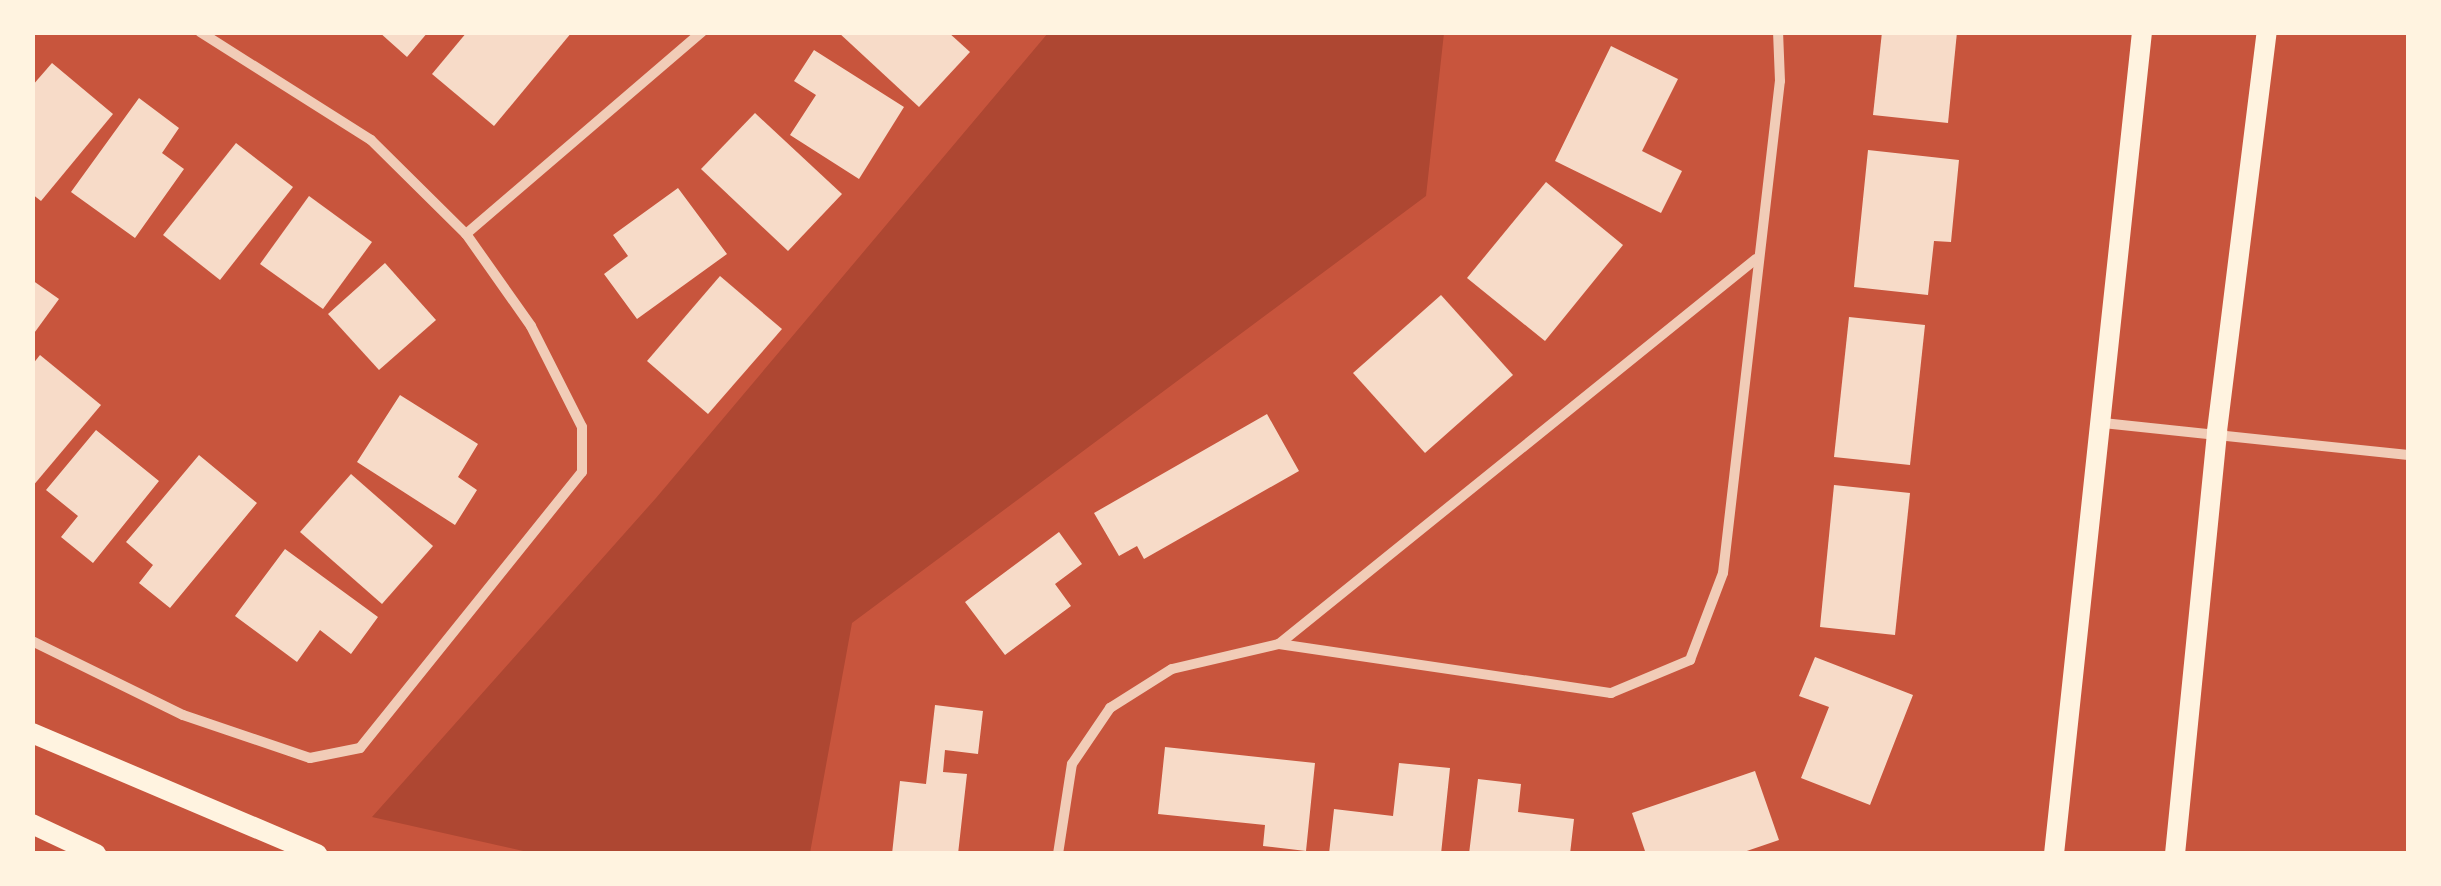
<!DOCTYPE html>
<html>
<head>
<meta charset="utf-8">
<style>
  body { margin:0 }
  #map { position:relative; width:2441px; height:886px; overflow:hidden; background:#c8553d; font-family:Lora,serif }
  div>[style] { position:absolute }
  .green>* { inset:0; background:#ae4732 }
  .building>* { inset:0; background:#f7dbc8 }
  .minor>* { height:10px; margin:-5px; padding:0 5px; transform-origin:5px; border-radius:5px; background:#f1ccb7 }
  .secondary>* { height:20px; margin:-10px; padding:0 10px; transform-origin:10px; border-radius:10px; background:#fff3e0 }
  span { translate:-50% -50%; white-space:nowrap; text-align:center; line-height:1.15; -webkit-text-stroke:9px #fff3e0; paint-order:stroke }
  .frame { position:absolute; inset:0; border:35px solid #fff3e0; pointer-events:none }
</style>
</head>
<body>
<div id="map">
  <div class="green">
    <i style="clip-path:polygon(1048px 33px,1444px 33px,1426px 196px,852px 623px,810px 853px,532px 853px,372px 817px,656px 498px)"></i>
  </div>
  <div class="building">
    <i style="clip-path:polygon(379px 32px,428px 32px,407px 57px)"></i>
    <i style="clip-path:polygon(467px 32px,572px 32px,494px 126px,432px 74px)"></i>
    <i style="clip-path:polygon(838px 32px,948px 32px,970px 52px,919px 107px)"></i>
    <i style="clip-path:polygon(1882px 32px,1957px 32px,1948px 123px,1873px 115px)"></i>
    <i style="clip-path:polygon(1611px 46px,1678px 79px,1642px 151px,1682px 171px,1661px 213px,1555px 161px)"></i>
    <i style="clip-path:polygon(814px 50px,904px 107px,859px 179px,790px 135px,816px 95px,794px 81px)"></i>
    <i style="clip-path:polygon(52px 63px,113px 114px,41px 201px,32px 194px,32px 86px)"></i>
    <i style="clip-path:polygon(139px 98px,179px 128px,162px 153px,184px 169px,135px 238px,71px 192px)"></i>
    <i style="clip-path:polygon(755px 113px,842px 194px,788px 251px,701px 169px)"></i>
    <i style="clip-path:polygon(236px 143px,293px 187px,220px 280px,163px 235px)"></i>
    <i style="clip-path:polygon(1868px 150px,1959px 160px,1951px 242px,1934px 241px,1928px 295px,1854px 287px)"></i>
    <i style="clip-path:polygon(1546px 182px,1623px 245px,1545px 341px,1467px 278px)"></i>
    <i style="clip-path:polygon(678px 188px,727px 254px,637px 319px,604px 274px,628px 256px,613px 235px)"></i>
    <i style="clip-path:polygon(309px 196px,372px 242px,323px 309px,260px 264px)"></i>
    <i style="clip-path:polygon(385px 263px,436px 320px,379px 370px,328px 314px)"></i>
    <i style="clip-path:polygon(720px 276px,782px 329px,708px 414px,647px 361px)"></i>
    <i style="clip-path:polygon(32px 280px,59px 299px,32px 336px)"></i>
    <i style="clip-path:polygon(1441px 295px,1513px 375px,1425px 453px,1353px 373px)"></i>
    <i style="clip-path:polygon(1849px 317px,1925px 325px,1910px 465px,1834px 457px)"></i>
    <i style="clip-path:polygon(40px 355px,101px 405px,32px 487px,32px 365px)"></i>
    <i style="clip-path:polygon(400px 395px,478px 444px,458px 477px,477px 490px,455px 525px,357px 462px)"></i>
    <i style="clip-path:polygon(1267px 414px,1299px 471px,1144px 559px,1137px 546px,1119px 556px,1094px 513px)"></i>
    <i style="clip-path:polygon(96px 430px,159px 481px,93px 563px,61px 537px,78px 516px,46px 490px)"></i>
    <i style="clip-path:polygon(199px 455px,257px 503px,170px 608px,139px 583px,153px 565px,126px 542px)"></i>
    <i style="clip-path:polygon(351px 474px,433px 546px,382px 604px,300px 532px)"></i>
    <i style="clip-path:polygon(1834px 485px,1910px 493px,1895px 635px,1820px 627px)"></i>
    <i style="clip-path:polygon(1059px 532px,1082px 564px,1055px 584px,1071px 606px,1005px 655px,965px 602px)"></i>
    <i style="clip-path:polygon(285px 549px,378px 617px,351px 654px,320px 630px,297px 662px,235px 616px)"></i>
    <i style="clip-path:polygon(1815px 657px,1913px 695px,1870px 805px,1801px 778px,1829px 707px,1799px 696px)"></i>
    <i style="clip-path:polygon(935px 705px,983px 711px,978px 754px,945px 750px,943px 772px,967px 774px,958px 854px,892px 854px,900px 781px,926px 784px)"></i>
    <i style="clip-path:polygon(1165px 747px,1315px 763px,1306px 851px,1263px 846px,1265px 825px,1158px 814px)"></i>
    <i style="clip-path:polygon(1399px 763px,1450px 768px,1441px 854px,1329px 854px,1334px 809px,1393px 816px)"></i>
    <i style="clip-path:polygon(1755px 771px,1779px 840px,1738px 854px,1646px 854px,1632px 813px)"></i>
    <i style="clip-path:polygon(1478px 779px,1521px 784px,1518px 812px,1574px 819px,1570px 854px,1469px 854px)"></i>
  </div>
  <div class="minor">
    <i style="left:466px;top:234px;width:311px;rotate:-40.6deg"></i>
    <i style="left:2103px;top:423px;width:307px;rotate:6deg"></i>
    <i style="left:32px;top:641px;width:168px;rotate:26.1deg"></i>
    <i style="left:183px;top:715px;width:134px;rotate:18.7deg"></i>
    <i style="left:310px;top:758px;width:51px;rotate:-11.3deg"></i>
    <i style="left:360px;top:748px;width:354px;rotate:-51.2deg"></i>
    <i style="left:582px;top:472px;width:45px;rotate:-90deg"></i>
    <i style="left:582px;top:427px;width:113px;rotate:-116.8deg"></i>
    <i style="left:531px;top:326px;width:113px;rotate:-125.2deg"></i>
    <i style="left:466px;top:234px;width:134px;rotate:-135.3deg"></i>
    <i style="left:371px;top:140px;width:202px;rotate:-147.7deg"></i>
    <i style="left:1279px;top:644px;width:613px;rotate:-38.91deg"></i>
    <i style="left:1058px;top:854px;width:91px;rotate:-81.2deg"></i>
    <i style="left:1072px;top:764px;width:68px;rotate:-55.8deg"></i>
    <i style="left:1110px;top:708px;width:73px;rotate:-32.2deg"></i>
    <i style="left:1172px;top:669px;width:110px;rotate:-13.2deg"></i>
    <i style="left:1279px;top:644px;width:336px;rotate:8.4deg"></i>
    <i style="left:1611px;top:693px;width:86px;rotate:-22.7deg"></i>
    <i style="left:1690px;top:660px;width:93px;rotate:-69.2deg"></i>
    <i style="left:1723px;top:573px;width:495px;rotate:-83.4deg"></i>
    <i style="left:1780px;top:81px;width:49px;rotate:-92.3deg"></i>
  </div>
  <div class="secondary">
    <i style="left:32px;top:733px;width:310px;rotate:23deg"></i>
    <i style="left:32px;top:824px;width:71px;rotate:25.1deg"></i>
    <i style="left:2054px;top:854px;width:827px;rotate:-83.89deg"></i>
    <i style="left:2175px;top:854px;width:425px;rotate:-84.3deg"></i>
    <i style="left:2217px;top:431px;width:402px;rotate:-82.9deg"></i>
  </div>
  <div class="frame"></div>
</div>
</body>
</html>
